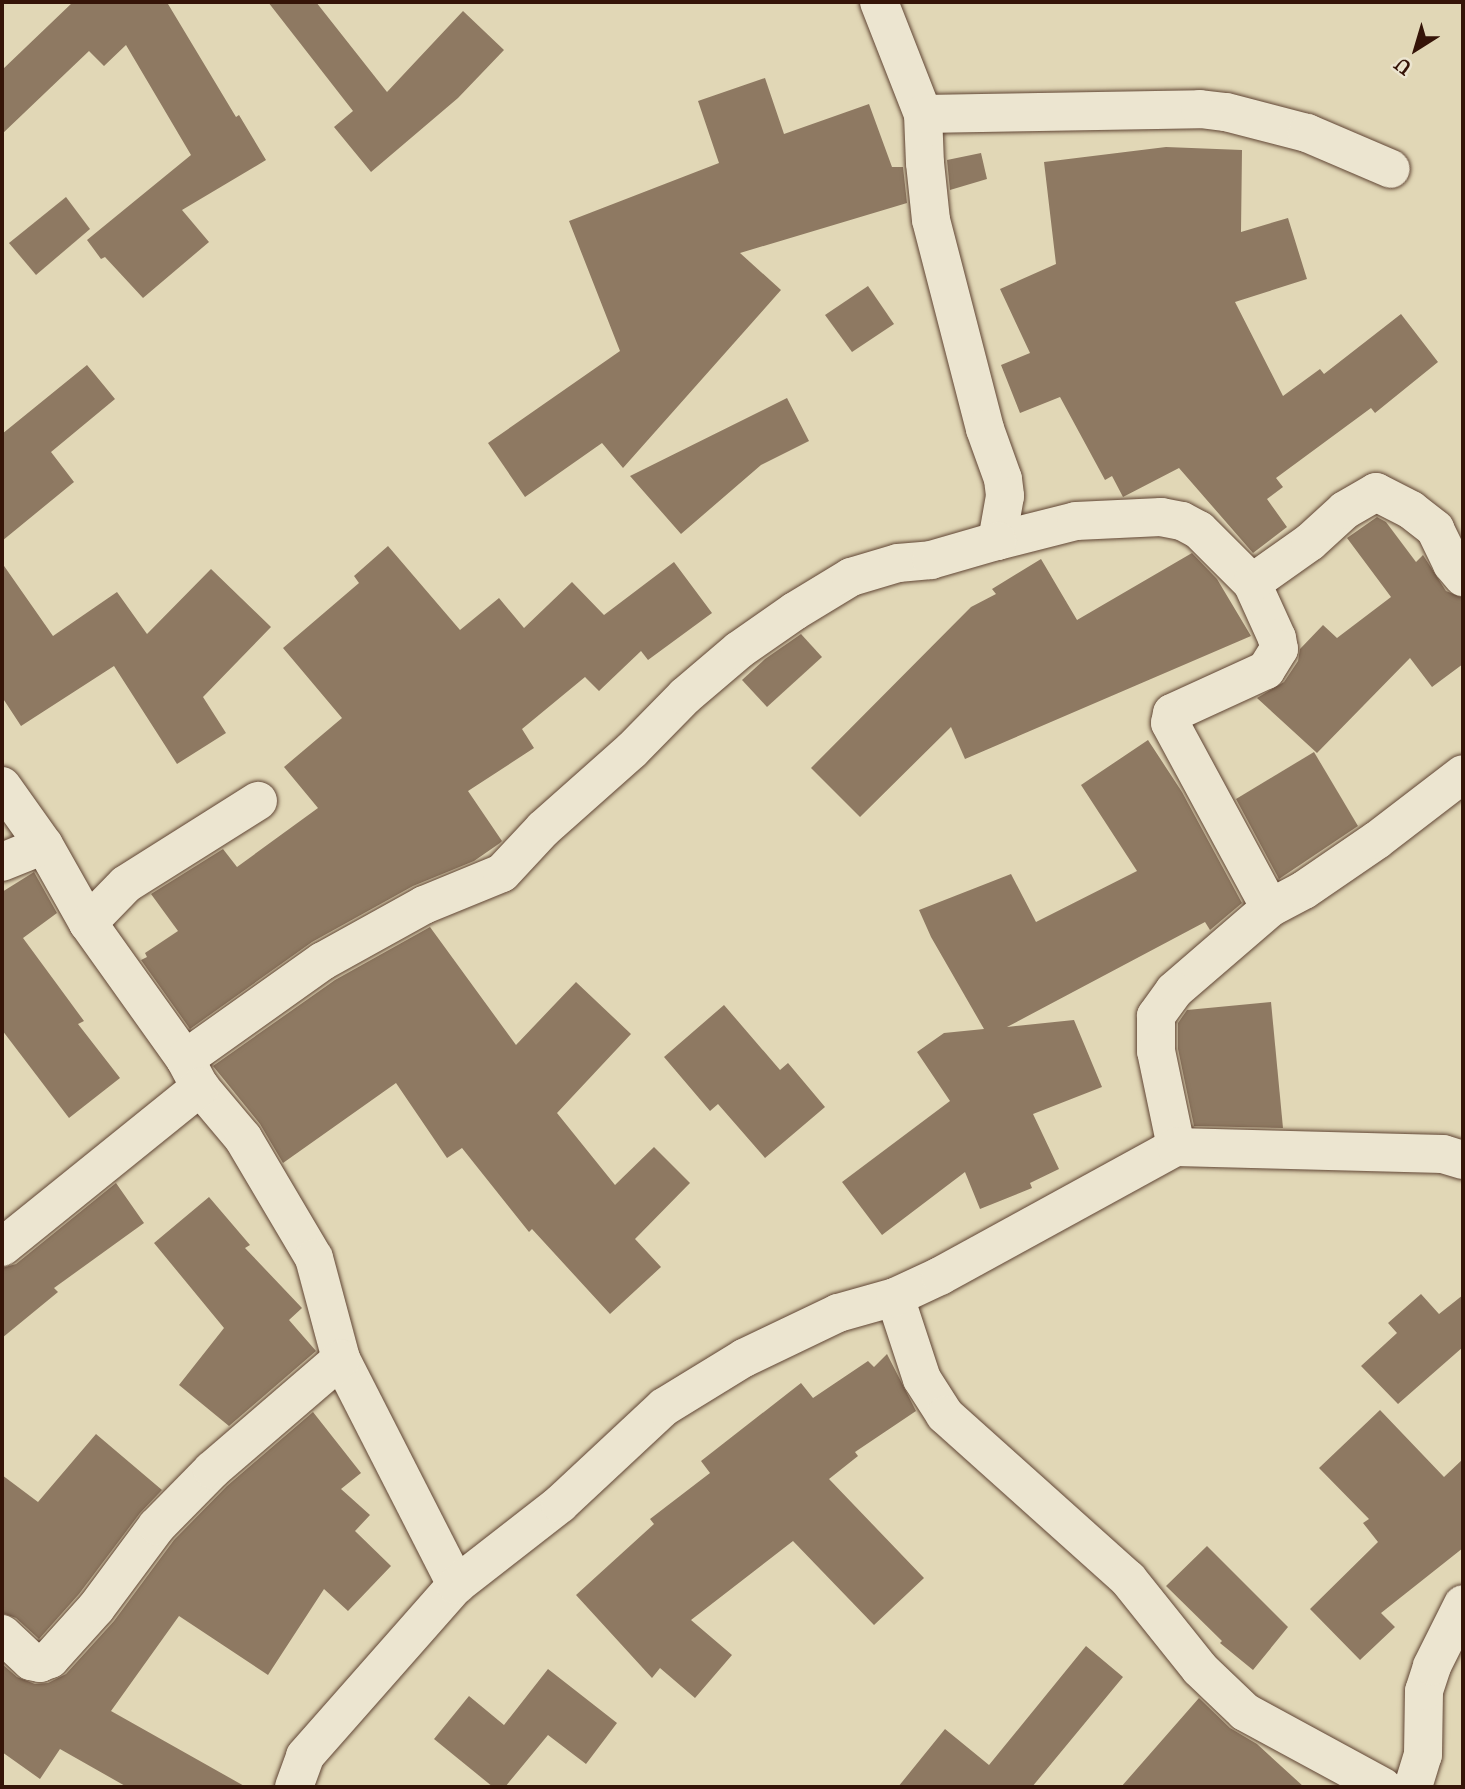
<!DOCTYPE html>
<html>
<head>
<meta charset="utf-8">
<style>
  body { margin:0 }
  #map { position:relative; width:1465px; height:1789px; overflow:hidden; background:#e1d7b6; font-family:"IM FELL Great Primer",serif }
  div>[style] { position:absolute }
  .building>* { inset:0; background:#8e7962 }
  .roads { filter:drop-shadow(0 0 2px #604534) drop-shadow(0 0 2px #604534) }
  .minor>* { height:38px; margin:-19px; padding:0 19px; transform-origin:19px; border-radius:19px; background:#ece5d0 }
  span { translate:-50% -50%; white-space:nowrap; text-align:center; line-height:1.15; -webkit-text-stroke:7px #ece5d0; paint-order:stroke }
  .frame { position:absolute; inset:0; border:4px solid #351408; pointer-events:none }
  .north { position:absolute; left:1381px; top:14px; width:70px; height:70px; -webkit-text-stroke:5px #ece5d0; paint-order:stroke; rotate:217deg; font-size:19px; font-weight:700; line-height:28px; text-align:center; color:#351408 }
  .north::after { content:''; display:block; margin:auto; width:24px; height:32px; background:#351408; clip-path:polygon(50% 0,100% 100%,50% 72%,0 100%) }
</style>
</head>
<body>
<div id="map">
  <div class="building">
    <i style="clip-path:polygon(73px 2px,171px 2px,168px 4px,236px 117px,239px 115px,266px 160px,182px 210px,209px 242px,143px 298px,105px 257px,101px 259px,87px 240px,191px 155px,126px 45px,104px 66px,89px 51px,2px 134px,2px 70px)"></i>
    <i style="clip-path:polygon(268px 2px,316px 2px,387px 92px,463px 11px,504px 50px,458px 98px,371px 172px,334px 127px,353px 111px)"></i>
    <i style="clip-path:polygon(765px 78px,784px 134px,869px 104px,892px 167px,903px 167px,907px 203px,740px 253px,781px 290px,623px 468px,602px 443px,525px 497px,488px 443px,620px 351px,569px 221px,719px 163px,698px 101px)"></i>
    <i style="clip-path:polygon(1166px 147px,1242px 150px,1241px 232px,1288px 218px,1307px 279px,1235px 302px,1283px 396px,1320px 369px,1324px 374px,1401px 314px,1438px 362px,1375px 413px,1371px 408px,1276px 478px,1283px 487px,1267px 499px,1287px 527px,1253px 553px,1179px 468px,1123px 497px,1112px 476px,1105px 480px,1060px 397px,1020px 413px,1001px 365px,1030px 353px,1000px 289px,1056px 264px,1044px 162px)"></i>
    <i style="clip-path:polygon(981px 153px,987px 179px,950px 190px,947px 160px)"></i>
    <i style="clip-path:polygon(66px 197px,90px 229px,36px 275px,9px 243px)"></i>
    <i style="clip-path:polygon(868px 286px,894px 324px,852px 352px,825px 315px)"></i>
    <i style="clip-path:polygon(87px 365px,115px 399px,51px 452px,74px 482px,2px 541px,2px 434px)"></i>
    <i style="clip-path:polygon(787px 398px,809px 441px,761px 465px,681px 534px,630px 476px)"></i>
    <i style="clip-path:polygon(1377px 517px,1386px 522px,1416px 562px,1423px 555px,1446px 591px,1463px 598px,1463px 664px,1432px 687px,1410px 658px,1317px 753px,1257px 698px,1284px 682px,1298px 661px,1300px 649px,1323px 625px,1337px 638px,1391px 597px,1347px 538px)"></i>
    <i style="clip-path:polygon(388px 546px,460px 630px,499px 598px,524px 628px,572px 582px,604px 615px,674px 562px,712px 613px,648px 660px,641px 651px,599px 691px,585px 677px,522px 729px,534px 748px,468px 791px,502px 841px,500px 843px,474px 861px,413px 886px,312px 942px,190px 1029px,141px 960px,147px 957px,145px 953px,178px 931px,151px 894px,223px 849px,237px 867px,318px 808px,284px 767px,342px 718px,283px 648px,359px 583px,354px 576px)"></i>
    <i style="clip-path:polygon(1192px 553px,1217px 579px,1251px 636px,965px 759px,951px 727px,860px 817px,811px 768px,971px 607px,996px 594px,992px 589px,1041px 559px,1077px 620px)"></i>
    <i style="clip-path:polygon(2px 563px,53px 636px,117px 592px,147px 634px,211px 569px,271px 627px,203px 697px,226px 733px,177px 764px,114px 666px,21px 726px,2px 697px)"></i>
    <i style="clip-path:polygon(801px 634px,822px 657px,767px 707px,742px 680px,765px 659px)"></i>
    <i style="clip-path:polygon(1148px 740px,1182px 792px,1242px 903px,1210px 930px,1205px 922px,1007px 1027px,1074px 1020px,1102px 1087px,1033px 1114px,1059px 1169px,1030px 1183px,1032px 1188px,980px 1209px,965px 1172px,882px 1235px,842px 1182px,950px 1101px,917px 1052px,944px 1033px,984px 1029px,931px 937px,919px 910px,1011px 874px,1036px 922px,1137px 871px,1081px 785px)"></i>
    <i style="clip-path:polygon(1314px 752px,1358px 826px,1279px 879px,1236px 799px)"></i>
    <i style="clip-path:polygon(34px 872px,57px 913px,23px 938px,84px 1021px,78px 1024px,120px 1078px,69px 1118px,2px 1030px,2px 892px)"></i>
    <i style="clip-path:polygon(430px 927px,516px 1045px,576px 982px,631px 1034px,557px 1113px,615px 1185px,654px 1147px,690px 1183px,635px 1239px,661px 1267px,610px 1314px,532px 1229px,529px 1232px,462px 1148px,447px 1158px,396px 1083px,283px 1163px,260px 1124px,213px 1066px,335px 980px)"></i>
    <i style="clip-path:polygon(1271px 1002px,1283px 1128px,1194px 1126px,1178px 1049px,1178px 1023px,1187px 1010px)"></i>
    <i style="clip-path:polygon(724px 1005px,780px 1070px,788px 1063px,825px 1107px,765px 1158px,718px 1104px,710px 1111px,664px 1057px)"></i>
    <i style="clip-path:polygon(116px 1183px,144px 1223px,54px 1288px,58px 1292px,2px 1338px,2px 1268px,16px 1264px)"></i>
    <i style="clip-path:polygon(209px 1197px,250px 1245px,245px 1248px,302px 1308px,289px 1320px,316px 1351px,229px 1426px,179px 1385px,224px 1328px,154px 1243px)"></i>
    <i style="clip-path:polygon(1421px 1294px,1439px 1314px,1463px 1295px,1463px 1347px,1398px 1404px,1361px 1366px,1397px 1333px,1388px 1323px)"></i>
    <i style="clip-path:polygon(887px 1354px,916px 1411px,855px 1452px,858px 1456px,829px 1479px,924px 1578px,874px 1625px,793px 1541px,691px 1620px,732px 1655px,695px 1698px,660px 1668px,652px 1678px,576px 1595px,654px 1524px,650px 1519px,710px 1473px,701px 1461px,801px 1383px,813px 1398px,868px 1361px,874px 1367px)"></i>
    <i style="clip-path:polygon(1380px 1410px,1444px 1477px,1463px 1459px,1463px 1548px,1381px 1613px,1395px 1627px,1360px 1660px,1310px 1609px,1378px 1542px,1363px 1523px,1369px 1519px,1319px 1468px)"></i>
    <i style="clip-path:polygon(313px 1412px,361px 1473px,341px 1489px,370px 1515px,355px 1531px,391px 1566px,348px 1611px,324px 1589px,268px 1675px,179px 1616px,111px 1711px,246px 1787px,127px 1787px,60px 1749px,40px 1779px,2px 1752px,2px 1664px,17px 1677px,35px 1684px,48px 1683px,66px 1674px,114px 1621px,174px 1540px,227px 1486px)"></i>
    <i style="clip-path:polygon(96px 1434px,162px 1490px,140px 1513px,79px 1594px,39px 1639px,16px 1618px,2px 1613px,2px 1475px,38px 1502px)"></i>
    <i style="clip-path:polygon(1207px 1546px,1288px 1627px,1253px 1670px,1220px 1643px,1222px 1641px,1166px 1586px)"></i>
    <i style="clip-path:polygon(1086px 1646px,1123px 1677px,1032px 1787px,898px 1787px,945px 1729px,989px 1765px)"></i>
    <i style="clip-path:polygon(548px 1669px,617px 1723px,586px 1764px,548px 1735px,505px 1787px,493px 1787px,434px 1739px,469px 1696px,504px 1725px)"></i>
    <i style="clip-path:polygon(1199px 1698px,1230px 1728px,1257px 1744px,1304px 1787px,1121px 1787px)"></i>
  </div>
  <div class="roads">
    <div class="minor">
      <i style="left:879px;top:2px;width:120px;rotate:68.6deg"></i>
      <i style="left:923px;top:114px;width:49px;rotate:87.7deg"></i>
      <i style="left:925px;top:163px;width:57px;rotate:84deg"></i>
      <i style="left:931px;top:220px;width:216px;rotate:75.5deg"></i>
      <i style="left:985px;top:429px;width:53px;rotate:70.2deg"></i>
      <i style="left:1003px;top:479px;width:17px;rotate:83deg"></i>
      <i style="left:1005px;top:496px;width:46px;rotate:100.1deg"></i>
      <i style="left:997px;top:541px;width:81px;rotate:-14.2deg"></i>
      <i style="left:1076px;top:521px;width:85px;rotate:-2.7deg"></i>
      <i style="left:1161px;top:517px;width:21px;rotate:11deg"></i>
      <i style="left:1182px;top:521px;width:19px;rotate:28deg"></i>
      <i style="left:1199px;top:530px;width:75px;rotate:45deg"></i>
      <i style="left:1252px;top:583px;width:60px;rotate:65.6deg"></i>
      <i style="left:1277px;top:638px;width:11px;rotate:80deg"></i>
      <i style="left:1279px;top:649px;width:25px;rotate:122deg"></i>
      <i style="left:1266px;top:670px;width:103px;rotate:155.4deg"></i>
      <i style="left:1172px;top:713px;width:10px;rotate:101deg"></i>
      <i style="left:1170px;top:723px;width:210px;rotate:61.6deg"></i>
      <i style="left:1270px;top:908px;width:127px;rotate:139.2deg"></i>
      <i style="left:1174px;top:991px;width:31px;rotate:126deg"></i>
      <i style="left:1156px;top:1016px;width:35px;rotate:90deg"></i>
      <i style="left:1156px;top:1051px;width:98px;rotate:78.2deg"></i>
      <i style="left:923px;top:114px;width:277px;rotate:-1deg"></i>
      <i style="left:1200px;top:109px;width:26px;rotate:7deg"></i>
      <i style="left:1226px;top:112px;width:84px;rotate:14.5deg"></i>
      <i style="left:1307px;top:133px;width:91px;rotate:23.2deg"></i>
      <i style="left:1252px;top:583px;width:71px;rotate:-35.3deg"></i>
      <i style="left:1310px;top:542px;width:47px;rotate:-42.4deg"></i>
      <i style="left:1345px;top:510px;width:36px;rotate:-30deg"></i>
      <i style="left:1376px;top:492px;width:39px;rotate:27deg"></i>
      <i style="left:1411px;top:510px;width:31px;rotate:38deg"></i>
      <i style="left:1435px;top:529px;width:39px;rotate:64deg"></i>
      <i style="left:1452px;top:564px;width:17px;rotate:50deg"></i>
      <i style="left:2px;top:786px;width:72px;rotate:54.6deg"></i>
      <i style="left:44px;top:845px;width:90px;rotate:60.6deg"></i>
      <i style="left:88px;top:923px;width:167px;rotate:54.5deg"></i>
      <i style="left:185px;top:1059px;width:32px;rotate:62deg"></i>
      <i style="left:200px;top:1087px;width:67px;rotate:49.9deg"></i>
      <i style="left:243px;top:1138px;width:139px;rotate:59.4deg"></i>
      <i style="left:314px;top:1258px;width:105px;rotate:75deg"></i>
      <i style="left:341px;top:1359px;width:254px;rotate:63deg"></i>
      <i style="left:2px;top:862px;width:45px;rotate:-22deg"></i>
      <i style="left:1270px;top:908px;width:38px;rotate:-28deg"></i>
      <i style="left:1304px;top:890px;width:88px;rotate:-34.4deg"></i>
      <i style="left:1377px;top:840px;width:108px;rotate:-37.5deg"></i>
      <i style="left:88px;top:923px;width:54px;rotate:-45.7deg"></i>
      <i style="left:126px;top:884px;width:156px;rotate:-32.2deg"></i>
      <i style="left:185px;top:1059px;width:169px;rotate:-35.4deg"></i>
      <i style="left:323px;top:961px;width:115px;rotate:-29deg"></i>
      <i style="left:424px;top:905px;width:84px;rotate:-22.3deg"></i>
      <i style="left:502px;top:873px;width:60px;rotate:-47deg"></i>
      <i style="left:543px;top:829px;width:119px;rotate:-41.6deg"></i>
      <i style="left:632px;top:750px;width:76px;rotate:-45.5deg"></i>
      <i style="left:685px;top:696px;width:71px;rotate:-40.4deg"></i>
      <i style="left:739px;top:650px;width:68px;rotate:-34.9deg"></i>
      <i style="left:795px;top:611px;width:66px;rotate:-31.3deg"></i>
      <i style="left:851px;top:577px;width:49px;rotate:-16.6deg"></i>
      <i style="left:898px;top:563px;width:33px;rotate:-5deg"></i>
      <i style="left:931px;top:560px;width:69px;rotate:-16.1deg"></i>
      <i style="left:2px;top:1247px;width:255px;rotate:-38.9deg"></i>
      <i style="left:895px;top:1297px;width:86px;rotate:71.8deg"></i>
      <i style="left:922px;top:1379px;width:43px;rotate:57.4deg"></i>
      <i style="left:945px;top:1415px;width:246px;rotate:41.9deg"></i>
      <i style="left:1128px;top:1579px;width:115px;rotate:51.3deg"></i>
      <i style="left:1200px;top:1669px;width:62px;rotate:43.7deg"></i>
      <i style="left:1245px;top:1712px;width:157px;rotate:28.5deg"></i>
      <i style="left:2px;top:1634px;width:40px;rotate:43deg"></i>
      <i style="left:31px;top:1661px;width:9px;rotate:13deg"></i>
      <i style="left:40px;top:1663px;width:11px;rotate:-22deg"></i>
      <i style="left:50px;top:1659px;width:69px;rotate:-48deg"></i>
      <i style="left:96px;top:1608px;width:102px;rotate:-53.4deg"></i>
      <i style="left:157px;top:1526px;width:78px;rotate:-45.5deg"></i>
      <i style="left:212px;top:1470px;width:170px;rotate:-40.7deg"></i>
      <i style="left:294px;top:1787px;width:33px;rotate:-70deg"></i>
      <i style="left:305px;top:1756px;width:228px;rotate:-48.6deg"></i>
      <i style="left:456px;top:1585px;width:132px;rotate:-37.9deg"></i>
      <i style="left:560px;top:1504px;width:142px;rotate:-43deg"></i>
      <i style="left:664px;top:1407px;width:94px;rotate:-31.5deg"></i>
      <i style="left:744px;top:1358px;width:104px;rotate:-25.6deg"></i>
      <i style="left:838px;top:1313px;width:59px;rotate:-15.7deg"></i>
      <i style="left:895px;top:1297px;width:50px;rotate:-25deg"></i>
      <i style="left:940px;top:1276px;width:269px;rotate:-28.7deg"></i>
      <i style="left:1176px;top:1147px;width:267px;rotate:1.5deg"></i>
      <i style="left:1443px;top:1154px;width:21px;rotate:17deg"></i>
      <i style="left:1413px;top:1787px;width:34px;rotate:-73deg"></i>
      <i style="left:1423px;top:1755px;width:64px;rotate:-89.1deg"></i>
      <i style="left:1424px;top:1691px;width:26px;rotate:-72deg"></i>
      <i style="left:1432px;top:1666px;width:69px;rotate:-63.4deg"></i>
    </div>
  </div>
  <div class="frame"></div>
  <div class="north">U</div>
</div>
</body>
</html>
